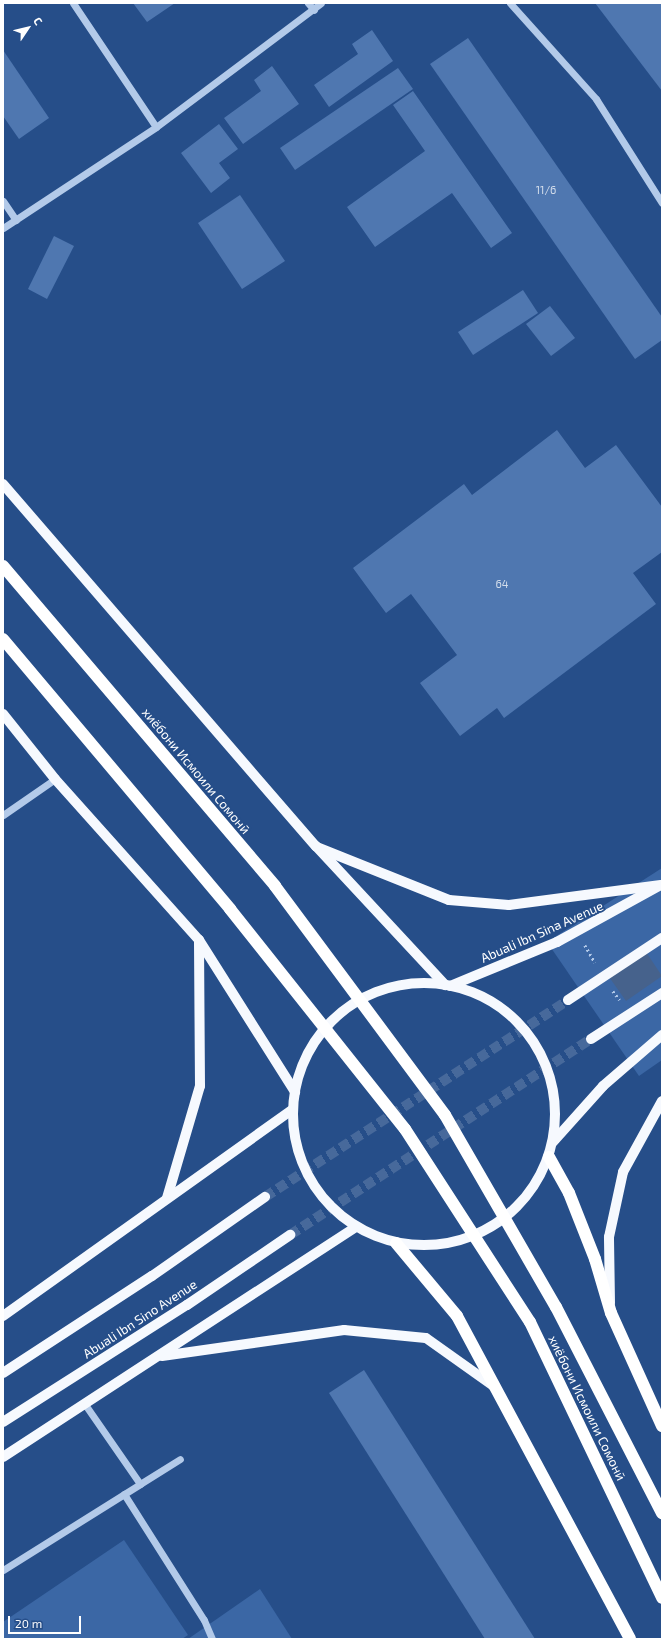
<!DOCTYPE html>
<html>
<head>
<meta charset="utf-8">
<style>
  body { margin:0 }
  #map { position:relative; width:665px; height:1642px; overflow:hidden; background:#264e89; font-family:"Exo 2",sans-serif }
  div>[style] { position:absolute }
  .green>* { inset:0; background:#3b67a5 }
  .water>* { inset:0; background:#46628c }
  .building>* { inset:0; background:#4f77b0 }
  .major-tunnel>* { height:10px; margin-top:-5px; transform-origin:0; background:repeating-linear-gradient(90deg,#47699b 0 10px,transparent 0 15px) }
  .path>* { height:2.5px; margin-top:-1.25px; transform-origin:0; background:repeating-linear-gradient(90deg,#b3cae9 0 2px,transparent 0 5px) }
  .minor>* { height:7px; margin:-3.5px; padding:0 3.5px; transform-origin:3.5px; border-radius:3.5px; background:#b3cae9 }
  .major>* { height:10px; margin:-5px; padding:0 5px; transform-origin:5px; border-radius:5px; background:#f6f9fe }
  .major>.ring { margin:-5px; padding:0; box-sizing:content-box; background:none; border:10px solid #f6f9fe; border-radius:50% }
  .highway>* { height:12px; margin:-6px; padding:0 6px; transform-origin:6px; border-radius:6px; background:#fff }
  .highway-bridge>* { height:12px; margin:-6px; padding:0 6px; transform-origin:6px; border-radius:6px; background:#fff }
  span { translate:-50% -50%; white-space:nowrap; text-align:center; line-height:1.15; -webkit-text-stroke:3.5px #264e89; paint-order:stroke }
  .number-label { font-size:11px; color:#d3ddeb }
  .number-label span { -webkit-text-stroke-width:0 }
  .street-label { font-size:13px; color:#fff }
  .frame { position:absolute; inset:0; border:4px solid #fff; pointer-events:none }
  .north { position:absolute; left:8px; top:8px; width:40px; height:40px; -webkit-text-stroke:3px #264e89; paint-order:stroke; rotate:55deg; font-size:11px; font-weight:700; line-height:16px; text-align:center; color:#fff }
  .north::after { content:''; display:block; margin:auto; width:14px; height:18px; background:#fff; clip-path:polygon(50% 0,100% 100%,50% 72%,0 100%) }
  .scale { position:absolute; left:8px; top:1616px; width:73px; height:18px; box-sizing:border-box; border:2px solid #fff; border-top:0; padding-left:5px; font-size:12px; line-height:14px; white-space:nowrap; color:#fff; -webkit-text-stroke:3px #264e89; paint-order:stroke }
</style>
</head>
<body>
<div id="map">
  <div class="green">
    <i style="clip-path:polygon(662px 868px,662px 1060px,639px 1076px,547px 942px)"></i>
    <i style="clip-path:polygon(124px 1540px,188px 1635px,182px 1639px,3px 1639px,3px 1622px)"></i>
    <i style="clip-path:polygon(260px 1589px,292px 1639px,188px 1639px)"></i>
  </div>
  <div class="water">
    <i style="clip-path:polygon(644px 949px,662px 976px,626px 1001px,607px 974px)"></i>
  </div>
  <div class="building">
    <i style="clip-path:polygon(133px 3px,175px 3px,147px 22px)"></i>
    <i style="clip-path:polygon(595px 3px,662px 3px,662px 91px)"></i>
    <i style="clip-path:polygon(372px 30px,393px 61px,329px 107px,314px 85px,358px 54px,352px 44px)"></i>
    <i style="clip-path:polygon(468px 38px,662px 317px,662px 340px,635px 359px,430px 64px)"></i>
    <i style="clip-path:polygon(3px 50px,49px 118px,19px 139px,3px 116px)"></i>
    <i style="clip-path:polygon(272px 66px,299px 104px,243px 144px,224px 118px,261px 91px,254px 80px)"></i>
    <i style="clip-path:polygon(398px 68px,413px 89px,295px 170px,280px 148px)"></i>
    <i style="clip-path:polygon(413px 91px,512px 233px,491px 248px,452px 193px,375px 247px,347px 207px,425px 151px,393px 105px)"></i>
    <i style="clip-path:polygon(219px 124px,238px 149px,219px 163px,230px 178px,211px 193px,181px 153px)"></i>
    <i style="clip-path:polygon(240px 195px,285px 261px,242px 289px,198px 223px)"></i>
    <i style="clip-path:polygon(54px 236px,74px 246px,47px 299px,28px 289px)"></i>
    <i style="clip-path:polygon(523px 290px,538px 313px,473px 355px,458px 332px)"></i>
    <i style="clip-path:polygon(550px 306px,575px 338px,551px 356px,526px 324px)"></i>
    <i style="clip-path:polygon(557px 430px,585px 468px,616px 445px,662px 507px,662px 552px,633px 573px,656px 604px,504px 718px,497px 708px,460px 736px,420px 683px,457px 655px,411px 594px,386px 613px,353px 568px,464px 484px,472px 495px)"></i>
    <i style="clip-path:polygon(364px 1370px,535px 1639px,485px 1639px,329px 1393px)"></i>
  </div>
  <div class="major-tunnel">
    <i style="left:265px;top:1197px;width:361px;rotate:-33deg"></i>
    <i style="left:290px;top:1235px;width:359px;rotate:-33.1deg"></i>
  </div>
  <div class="path">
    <i style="left:585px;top:945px;width:20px;rotate:60deg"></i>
    <i style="left:613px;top:991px;width:11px;rotate:52deg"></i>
  </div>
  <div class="minor">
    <i style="left:73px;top:3px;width:149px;rotate:56.2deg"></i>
    <i style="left:308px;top:3px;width:9px;rotate:49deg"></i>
    <i style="left:510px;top:3px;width:129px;rotate:48.1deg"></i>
    <i style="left:596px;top:99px;width:123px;rotate:57.6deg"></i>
    <i style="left:3px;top:201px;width:23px;rotate:56deg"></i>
    <i style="left:3px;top:228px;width:183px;rotate:-33.4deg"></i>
    <i style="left:156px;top:127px;width:206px;rotate:-36.9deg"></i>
    <i style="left:3px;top:815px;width:63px;rotate:-34.7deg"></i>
    <i style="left:84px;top:1403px;width:98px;rotate:55.3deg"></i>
    <i style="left:140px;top:1484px;width:47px;rotate:-32deg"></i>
    <i style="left:124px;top:1494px;width:149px;rotate:57.6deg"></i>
    <i style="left:204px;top:1620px;width:21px;rotate:67deg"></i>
    <i style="left:3px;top:1570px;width:162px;rotate:-32.1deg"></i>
  </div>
  <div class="major">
    <i style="left:3px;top:484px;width:479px;rotate:49.2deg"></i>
    <i style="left:316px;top:846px;width:190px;rotate:47.1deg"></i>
    <i style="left:3px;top:714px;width:83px;rotate:51.3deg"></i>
    <i style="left:55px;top:779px;width:216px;rotate:48.2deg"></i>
    <i style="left:199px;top:940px;width:180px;rotate:57.7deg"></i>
    <i style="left:319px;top:848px;width:140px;rotate:21.8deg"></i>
    <i style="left:449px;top:900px;width:60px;rotate:4.8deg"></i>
    <i style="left:509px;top:905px;width:153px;rotate:-7.5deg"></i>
    <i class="ring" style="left:293px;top:983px;width:252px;height:252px"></i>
    <i style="left:450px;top:986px;width:116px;rotate:-22.4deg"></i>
    <i style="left:557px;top:942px;width:116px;rotate:-28.8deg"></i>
    <i style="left:568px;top:1000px;width:113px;rotate:-33.4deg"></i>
    <i style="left:591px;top:1039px;width:85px;rotate:-32.9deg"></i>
    <i style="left:553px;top:1142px;width:75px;rotate:-48.2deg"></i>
    <i style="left:603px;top:1086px;width:78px;rotate:-40.8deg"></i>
    <i style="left:167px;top:1198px;width:117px;rotate:-73.6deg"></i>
    <i style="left:200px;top:1086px;width:146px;rotate:-90.4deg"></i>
    <i style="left:610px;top:1303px;width:66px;rotate:-90.9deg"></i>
    <i style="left:609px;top:1237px;width:66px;rotate:-77.8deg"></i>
    <i style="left:623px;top:1172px;width:81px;rotate:-61.2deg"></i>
    <i style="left:3px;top:1316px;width:356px;rotate:-35.5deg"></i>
    <i style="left:162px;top:1356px;width:184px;rotate:-8.1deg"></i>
    <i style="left:344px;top:1330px;width:82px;rotate:5.6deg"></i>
    <i style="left:426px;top:1338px;width:85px;rotate:35.4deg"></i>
    <i style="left:3px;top:1373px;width:178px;rotate:-33.1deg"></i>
    <i style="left:152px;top:1276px;width:138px;rotate:-35deg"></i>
    <i style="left:3px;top:1422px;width:218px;rotate:-32.5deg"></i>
    <i style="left:187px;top:1305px;width:125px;rotate:-34.2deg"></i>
    <i style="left:3px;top:1457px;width:421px;rotate:-33.1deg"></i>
  </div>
  <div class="highway">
    <i style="left:549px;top:1157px;width:41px;rotate:60.9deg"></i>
    <i style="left:569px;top:1193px;width:71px;rotate:68.5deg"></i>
    <i style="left:595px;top:1259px;width:56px;rotate:73.5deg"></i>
    <i style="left:611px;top:1313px;width:124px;rotate:65.7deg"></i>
    <i style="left:396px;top:1243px;width:95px;rotate:50.1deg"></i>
    <i style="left:457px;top:1316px;width:366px;rotate:61.8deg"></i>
  </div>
  <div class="highway-bridge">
    <i style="left:3px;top:566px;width:420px;rotate:49.6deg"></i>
    <i style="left:275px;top:886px;width:285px;rotate:53.4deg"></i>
    <i style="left:445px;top:1115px;width:222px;rotate:60deg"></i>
    <i style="left:556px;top:1307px;width:232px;rotate:62.8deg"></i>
    <i style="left:3px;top:639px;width:353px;rotate:49.9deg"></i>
    <i style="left:230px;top:909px;width:281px;rotate:51.5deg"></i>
    <i style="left:405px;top:1129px;width:230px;rotate:57.1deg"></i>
    <i style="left:530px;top:1322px;width:306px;rotate:64.4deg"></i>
  </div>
  <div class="number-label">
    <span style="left:546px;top:190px">11/6</span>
    <span style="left:502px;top:584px">64</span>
  </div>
  <div class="street-label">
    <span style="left:196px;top:771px;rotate:50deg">хиёбони Исмоили Сомонӣ</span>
    <span style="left:542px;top:932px;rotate:-24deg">Abuali Ibn Sina Avenue</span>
    <span style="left:140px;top:1319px;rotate:-33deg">Abuali Ibn Sino Avenue</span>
    <span style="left:587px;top:1408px;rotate:64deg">хиёбони Исмоили Сомонӣ</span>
  </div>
  <div class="frame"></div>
  <div class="north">С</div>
  <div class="scale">20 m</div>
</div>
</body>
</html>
